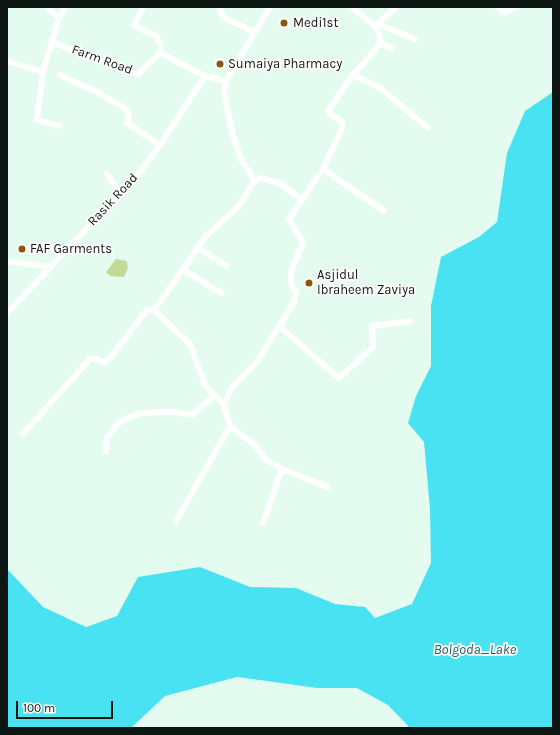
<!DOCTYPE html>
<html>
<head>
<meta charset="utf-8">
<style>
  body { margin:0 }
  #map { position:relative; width:560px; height:735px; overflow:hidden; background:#e4fbf0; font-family:Karla,sans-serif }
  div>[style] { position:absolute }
  .green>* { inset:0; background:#c2da96 }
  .water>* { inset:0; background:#48e2f2 }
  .minor>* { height:6px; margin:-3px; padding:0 3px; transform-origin:3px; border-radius:3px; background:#fff }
  .dots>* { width:11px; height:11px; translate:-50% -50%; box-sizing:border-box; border:2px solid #fff; border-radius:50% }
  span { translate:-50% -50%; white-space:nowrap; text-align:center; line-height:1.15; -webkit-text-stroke:3.5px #fff; paint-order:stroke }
  .poi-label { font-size:13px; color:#0e1613 }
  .left { translate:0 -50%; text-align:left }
  .street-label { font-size:13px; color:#0e1613 }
  .water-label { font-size:14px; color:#225f66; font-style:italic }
  .frame { position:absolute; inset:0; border:8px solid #0e1613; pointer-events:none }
  .scale { position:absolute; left:16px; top:701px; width:97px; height:18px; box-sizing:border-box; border:2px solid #0e1613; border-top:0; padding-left:5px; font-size:12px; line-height:14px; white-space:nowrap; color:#0e1613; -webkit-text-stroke:3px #fff; paint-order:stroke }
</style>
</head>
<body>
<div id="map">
  <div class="green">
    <i style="clip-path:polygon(116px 259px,127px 261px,128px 268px,124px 277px,110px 276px,106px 272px)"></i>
  </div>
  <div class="water">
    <i style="clip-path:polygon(553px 92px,553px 728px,410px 728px,388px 705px,357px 688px,317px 688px,237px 677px,165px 696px,131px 728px,7px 728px,7px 569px,43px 607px,86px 627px,117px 616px,138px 577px,200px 567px,250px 587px,296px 588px,335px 604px,365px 607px,375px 618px,412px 604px,431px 563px,430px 509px,424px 442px,408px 423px,416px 396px,431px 366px,431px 306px,441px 257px,479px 237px,497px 222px,507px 153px,525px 111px)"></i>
  </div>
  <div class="minor">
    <i style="left:47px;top:7px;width:16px;rotate:43deg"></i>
    <i style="left:143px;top:7px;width:21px;rotate:115deg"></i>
    <i style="left:134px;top:26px;width:24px;rotate:24deg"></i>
    <i style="left:156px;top:36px;width:10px;rotate:61deg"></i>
    <i style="left:161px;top:45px;width:8px;rotate:97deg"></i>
    <i style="left:219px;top:7px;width:11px;rotate:68deg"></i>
    <i style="left:223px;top:17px;width:34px;rotate:26deg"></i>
    <i style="left:498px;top:7px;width:8px;rotate:40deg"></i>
    <i style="left:504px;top:12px;width:13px;rotate:-23deg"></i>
    <i style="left:379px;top:24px;width:39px;rotate:23deg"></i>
    <i style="left:376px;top:25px;width:27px;rotate:-42deg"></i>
    <i style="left:51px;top:42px;width:93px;rotate:20.2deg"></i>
    <i style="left:138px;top:74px;width:30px;rotate:-44deg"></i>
    <i style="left:160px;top:53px;width:51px;rotate:27.1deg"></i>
    <i style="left:205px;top:76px;width:22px;rotate:13deg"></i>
    <i style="left:380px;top:42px;width:13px;rotate:29deg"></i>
    <i style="left:7px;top:61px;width:38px;rotate:17deg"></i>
    <i style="left:60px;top:75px;width:38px;rotate:25deg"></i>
    <i style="left:95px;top:91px;width:36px;rotate:30deg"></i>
    <i style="left:126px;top:109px;width:6px;rotate:59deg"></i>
    <i style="left:129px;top:114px;width:9px;rotate:103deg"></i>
    <i style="left:127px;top:123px;width:40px;rotate:34deg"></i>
    <i style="left:353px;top:75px;width:30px;rotate:26deg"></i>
    <i style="left:380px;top:88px;width:62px;rotate:39.8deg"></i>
    <i style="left:58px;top:126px;width:22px;rotate:-164deg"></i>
    <i style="left:37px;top:120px;width:48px;rotate:-82.9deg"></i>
    <i style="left:43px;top:72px;width:56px;rotate:-73.5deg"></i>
    <i style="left:59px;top:18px;width:13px;rotate:-58deg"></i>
    <i style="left:323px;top:169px;width:74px;rotate:34.5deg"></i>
    <i style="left:107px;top:174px;width:25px;rotate:56deg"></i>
    <i style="left:255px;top:181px;width:7px;rotate:-27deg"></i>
    <i style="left:261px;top:178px;width:19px;rotate:16deg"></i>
    <i style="left:279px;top:183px;width:29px;rotate:36deg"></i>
    <i style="left:197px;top:247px;width:35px;rotate:33deg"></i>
    <i style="left:7px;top:261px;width:45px;rotate:7.6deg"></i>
    <i style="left:182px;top:269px;width:46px;rotate:31.6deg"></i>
    <i style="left:7px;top:313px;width:124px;rotate:-46.6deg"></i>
    <i style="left:92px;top:223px;width:49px;rotate:-44.2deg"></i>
    <i style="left:127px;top:189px;width:55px;rotate:-53.1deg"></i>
    <i style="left:160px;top:145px;width:82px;rotate:-56.9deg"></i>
    <i style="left:280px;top:327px;width:78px;rotate:40.8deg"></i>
    <i style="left:339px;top:378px;width:46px;rotate:-42.4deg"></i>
    <i style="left:373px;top:347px;width:21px;rotate:-93deg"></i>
    <i style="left:372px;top:326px;width:38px;rotate:-7deg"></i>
    <i style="left:224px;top:405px;width:21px;rotate:-65deg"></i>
    <i style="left:233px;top:386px;width:34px;rotate:-45deg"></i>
    <i style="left:257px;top:362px;width:70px;rotate:-58.3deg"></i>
    <i style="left:294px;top:302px;width:9px;rotate:-77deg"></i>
    <i style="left:296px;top:293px;width:11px;rotate:-117deg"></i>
    <i style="left:291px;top:283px;width:11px;rotate:-90deg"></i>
    <i style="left:291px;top:272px;width:31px;rotate:-68deg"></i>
    <i style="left:303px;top:243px;width:28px;rotate:-120deg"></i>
    <i style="left:289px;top:219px;width:60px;rotate:-55.8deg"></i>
    <i style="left:323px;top:169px;width:44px;rotate:-64.6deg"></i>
    <i style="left:342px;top:129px;width:7px;rotate:-90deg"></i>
    <i style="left:342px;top:122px;width:14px;rotate:-146deg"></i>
    <i style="left:330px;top:114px;width:5px;rotate:-101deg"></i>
    <i style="left:329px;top:109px;width:42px;rotate:-54.8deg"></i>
    <i style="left:353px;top:75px;width:41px;rotate:-48.9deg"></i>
    <i style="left:380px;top:44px;width:7px;rotate:-90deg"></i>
    <i style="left:380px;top:37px;width:12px;rotate:-114deg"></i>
    <i style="left:375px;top:26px;width:31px;rotate:-142deg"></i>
    <i style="left:23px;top:434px;width:99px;rotate:-48.3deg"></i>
    <i style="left:89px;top:360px;width:4px;rotate:-27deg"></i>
    <i style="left:93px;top:358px;width:12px;rotate:20deg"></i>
    <i style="left:104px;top:362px;width:7px;rotate:-34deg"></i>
    <i style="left:110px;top:358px;width:61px;rotate:-52.4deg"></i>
    <i style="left:147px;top:310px;width:7px"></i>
    <i style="left:106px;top:451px;width:13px;rotate:-86deg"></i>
    <i style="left:107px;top:438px;width:17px;rotate:-54deg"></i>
    <i style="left:117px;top:424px;width:15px;rotate:-28deg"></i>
    <i style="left:130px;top:417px;width:12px;rotate:-20deg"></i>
    <i style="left:141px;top:413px;width:35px;rotate:-2deg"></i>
    <i style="left:176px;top:412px;width:16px;rotate:11deg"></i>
    <i style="left:192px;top:415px;width:28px;rotate:-41deg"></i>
    <i style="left:282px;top:469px;width:49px;rotate:21.4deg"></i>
    <i style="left:176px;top:521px;width:109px;rotate:-60.4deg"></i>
    <i style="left:263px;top:523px;width:57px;rotate:-70.6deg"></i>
    <i style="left:282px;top:469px;width:20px;rotate:-150deg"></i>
    <i style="left:265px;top:459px;width:17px;rotate:-126deg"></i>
    <i style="left:255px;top:445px;width:31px;rotate:-143deg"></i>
    <i style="left:230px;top:426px;width:22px;rotate:-106deg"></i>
    <i style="left:224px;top:405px;width:28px;rotate:-134deg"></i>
    <i style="left:205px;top:385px;width:44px;rotate:-110.1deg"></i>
    <i style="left:190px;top:344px;width:50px;rotate:-136.6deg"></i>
    <i style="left:154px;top:310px;width:92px;rotate:-54.8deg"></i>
    <i style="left:207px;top:235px;width:42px;rotate:-42.1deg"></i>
    <i style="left:238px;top:207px;width:31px;rotate:-57deg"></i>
    <i style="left:255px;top:181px;width:24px;rotate:-123deg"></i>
    <i style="left:242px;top:161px;width:23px;rotate:-110deg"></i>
    <i style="left:234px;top:139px;width:46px;rotate:-102.5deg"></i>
    <i style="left:224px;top:94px;width:13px;rotate:-81deg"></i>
    <i style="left:226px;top:81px;width:86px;rotate:-59.3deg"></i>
  </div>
  <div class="dots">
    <i style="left:284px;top:23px;background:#8e550f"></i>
    <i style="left:220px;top:64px;background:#8e550f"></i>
    <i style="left:22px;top:249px;background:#8e550f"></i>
    <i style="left:309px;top:283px;background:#8e550f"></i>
  </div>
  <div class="poi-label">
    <span class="left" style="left:293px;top:23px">Medi1st</span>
    <span class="left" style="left:228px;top:64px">Sumaiya Pharmacy</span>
    <span class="left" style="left:30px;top:249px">FAF Garments</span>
    <span class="left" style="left:317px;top:283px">Asjidul<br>Ibraheem Zaviya</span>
  </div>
  <div class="street-label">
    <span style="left:102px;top:60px;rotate:20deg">Farm Road</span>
    <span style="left:113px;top:200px;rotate:-47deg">Rasik Road</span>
  </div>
  <div class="water-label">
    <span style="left:475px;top:650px">Bolgoda_Lake</span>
  </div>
  <div class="frame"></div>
  <div class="scale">100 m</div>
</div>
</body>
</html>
